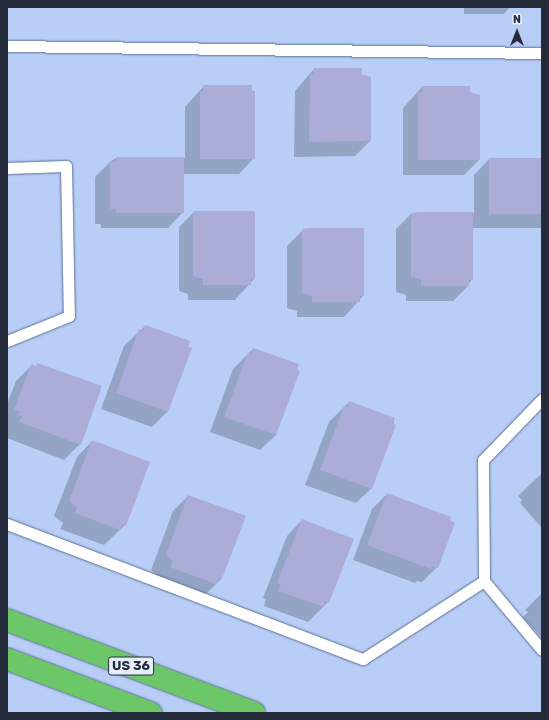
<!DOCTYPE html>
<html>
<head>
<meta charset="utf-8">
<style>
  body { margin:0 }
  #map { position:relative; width:549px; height:720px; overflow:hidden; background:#b8cef7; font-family:Rubik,sans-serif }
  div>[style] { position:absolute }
  .shadow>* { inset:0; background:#0003 }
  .building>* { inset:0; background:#abadd8 }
  .roads { filter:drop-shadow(0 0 1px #5d7195) drop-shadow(0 0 1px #5d7195) }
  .lane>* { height:11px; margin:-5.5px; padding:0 5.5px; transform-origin:5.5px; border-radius:5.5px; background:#fff }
  .highway>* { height:22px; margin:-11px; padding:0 11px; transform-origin:11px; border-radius:11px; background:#6cc768 }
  span { translate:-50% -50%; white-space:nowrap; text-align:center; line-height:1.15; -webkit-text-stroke:3.5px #e7eefb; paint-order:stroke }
  .shield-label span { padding:1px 3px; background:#e7eefb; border:1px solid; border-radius:3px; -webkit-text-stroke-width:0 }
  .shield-label { font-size:13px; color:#242c3c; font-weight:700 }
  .frame { position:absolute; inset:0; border:8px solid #242c3c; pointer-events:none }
  .north { position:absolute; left:497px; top:12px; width:40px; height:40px; -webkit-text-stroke:3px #e7eefb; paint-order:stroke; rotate:0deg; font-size:11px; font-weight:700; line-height:16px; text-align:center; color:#242c3c }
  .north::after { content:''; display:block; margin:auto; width:14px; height:18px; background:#242c3c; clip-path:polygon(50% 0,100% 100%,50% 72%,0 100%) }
</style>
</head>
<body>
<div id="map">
  <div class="shadow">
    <i style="clip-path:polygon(464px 7px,510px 7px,504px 14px,464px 14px)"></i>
    <i style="clip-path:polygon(314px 69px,361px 75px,370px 141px,355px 156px,294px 157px,295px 91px)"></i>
    <i style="clip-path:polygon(204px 86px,254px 158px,239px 174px,183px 174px,183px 212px,168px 228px,101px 228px,101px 224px,95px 224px,95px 177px,110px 162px,116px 158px,185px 158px,185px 107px)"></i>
    <i style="clip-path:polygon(422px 87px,469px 93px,479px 160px,464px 175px,403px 175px,403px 108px)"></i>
    <i style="clip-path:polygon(489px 159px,542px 159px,542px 228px,472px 228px,472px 279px,468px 286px,453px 301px,406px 301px,406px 295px,396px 292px,396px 229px,411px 214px,474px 213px,474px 175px)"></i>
    <i style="clip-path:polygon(194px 212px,254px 279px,235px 300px,188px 300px,188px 294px,179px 291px,179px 227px)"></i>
    <i style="clip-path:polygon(303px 230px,363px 296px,344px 317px,297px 317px,297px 311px,287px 308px,287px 246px)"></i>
    <i style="clip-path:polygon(145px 326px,190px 349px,167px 412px,152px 427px,101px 409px,124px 346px)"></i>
    <i style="clip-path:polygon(253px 349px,298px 365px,297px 374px,276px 435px,260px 450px,210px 432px,233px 369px)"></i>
    <i style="clip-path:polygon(31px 366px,80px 444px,64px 460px,7px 438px,7px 404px,16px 381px)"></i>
    <i style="clip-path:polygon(349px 402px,394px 418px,394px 428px,372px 488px,356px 503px,305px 485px,329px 422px)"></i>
    <i style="clip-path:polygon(92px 441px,125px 525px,104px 545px,60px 529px,63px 523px,54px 516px,77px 457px)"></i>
    <i style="clip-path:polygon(542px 473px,542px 528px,520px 503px,522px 500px,518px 496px)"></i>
    <i style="clip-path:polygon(387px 494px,437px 567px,422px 582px,417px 581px,415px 583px,353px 560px,372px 509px)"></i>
    <i style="clip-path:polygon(188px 496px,245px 516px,221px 579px,206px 594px,158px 576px,151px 570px,173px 511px)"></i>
    <i style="clip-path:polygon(302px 520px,328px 602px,308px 622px,264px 606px,266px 599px,263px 598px,287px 536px)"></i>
    <i style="clip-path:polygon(542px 593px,542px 638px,523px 617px,528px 612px,525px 610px)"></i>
  </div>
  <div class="building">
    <i style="clip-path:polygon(313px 68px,362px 68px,362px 74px,371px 77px,371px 141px,309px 142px,310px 74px,313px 74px)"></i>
    <i style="clip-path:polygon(203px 85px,252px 85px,252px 91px,255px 91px,255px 159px,200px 159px,200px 91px,203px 91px)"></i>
    <i style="clip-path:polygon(422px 86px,470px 86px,470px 92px,480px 95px,480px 160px,418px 160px,418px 92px,422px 92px)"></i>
    <i style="clip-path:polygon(116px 157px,184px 157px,184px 213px,116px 213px,116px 209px,110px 209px,110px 161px,116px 161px)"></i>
    <i style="clip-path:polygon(489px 158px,542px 158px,542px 214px,489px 214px)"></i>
    <i style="clip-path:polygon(193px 211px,255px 211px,255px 279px,251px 279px,251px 285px,203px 285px,203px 279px,193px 276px)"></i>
    <i style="clip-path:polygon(418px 212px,473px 212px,473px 280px,469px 280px,469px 286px,421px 286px,421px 280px,411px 277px,411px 213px)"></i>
    <i style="clip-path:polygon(308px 228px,364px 228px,364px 296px,360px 296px,360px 302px,312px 302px,312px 296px,302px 293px,302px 229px)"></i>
    <i style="clip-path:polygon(145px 325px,190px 341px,188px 347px,192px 348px,168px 412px,116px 393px,139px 329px,143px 331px)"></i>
    <i style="clip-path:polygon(253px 348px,299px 364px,297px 370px,300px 371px,276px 435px,224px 417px,248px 352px,251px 354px)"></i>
    <i style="clip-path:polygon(37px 363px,102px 386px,81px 445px,19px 422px,22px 416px,18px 415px,20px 412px,14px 410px,31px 364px,36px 366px)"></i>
    <i style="clip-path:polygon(349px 401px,395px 418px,393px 424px,396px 425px,372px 489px,320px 470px,344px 406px,347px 407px)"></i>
    <i style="clip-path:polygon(92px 440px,150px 462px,126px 526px,122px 524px,120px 530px,75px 513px,77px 507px,69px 501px)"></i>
    <i style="clip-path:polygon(387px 493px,451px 517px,450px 520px,455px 523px,438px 568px,432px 566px,431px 569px,367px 545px)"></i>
    <i style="clip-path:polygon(188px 495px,246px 516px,222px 579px,218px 578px,216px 584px,170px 567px,173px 561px,166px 554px)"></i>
    <i style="clip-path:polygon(302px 519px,354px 539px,329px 603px,326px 601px,324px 607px,278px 591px,281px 584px,277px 583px)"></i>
  </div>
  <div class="roads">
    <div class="lane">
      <i style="left:7px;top:46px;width:535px;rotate:0.75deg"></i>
      <i style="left:7px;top:168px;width:59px;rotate:-1.9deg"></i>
      <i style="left:66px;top:166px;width:150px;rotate:88.9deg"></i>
      <i style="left:69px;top:316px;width:67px;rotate:158deg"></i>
      <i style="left:542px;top:399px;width:85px;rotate:134deg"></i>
      <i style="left:483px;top:460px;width:121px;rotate:89.5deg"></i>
      <i style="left:484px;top:581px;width:90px;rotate:50deg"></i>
      <i style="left:7px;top:524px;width:381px;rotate:20.8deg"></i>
      <i style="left:363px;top:659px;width:144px;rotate:-32.8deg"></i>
    </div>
    <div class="highway">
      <i style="left:7px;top:620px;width:264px;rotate:20.6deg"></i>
      <i style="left:7px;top:659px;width:154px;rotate:20.6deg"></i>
    </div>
  </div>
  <div class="shield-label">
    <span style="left:131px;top:666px">US 36</span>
  </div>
  <div class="frame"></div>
  <div class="north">N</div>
</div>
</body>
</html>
